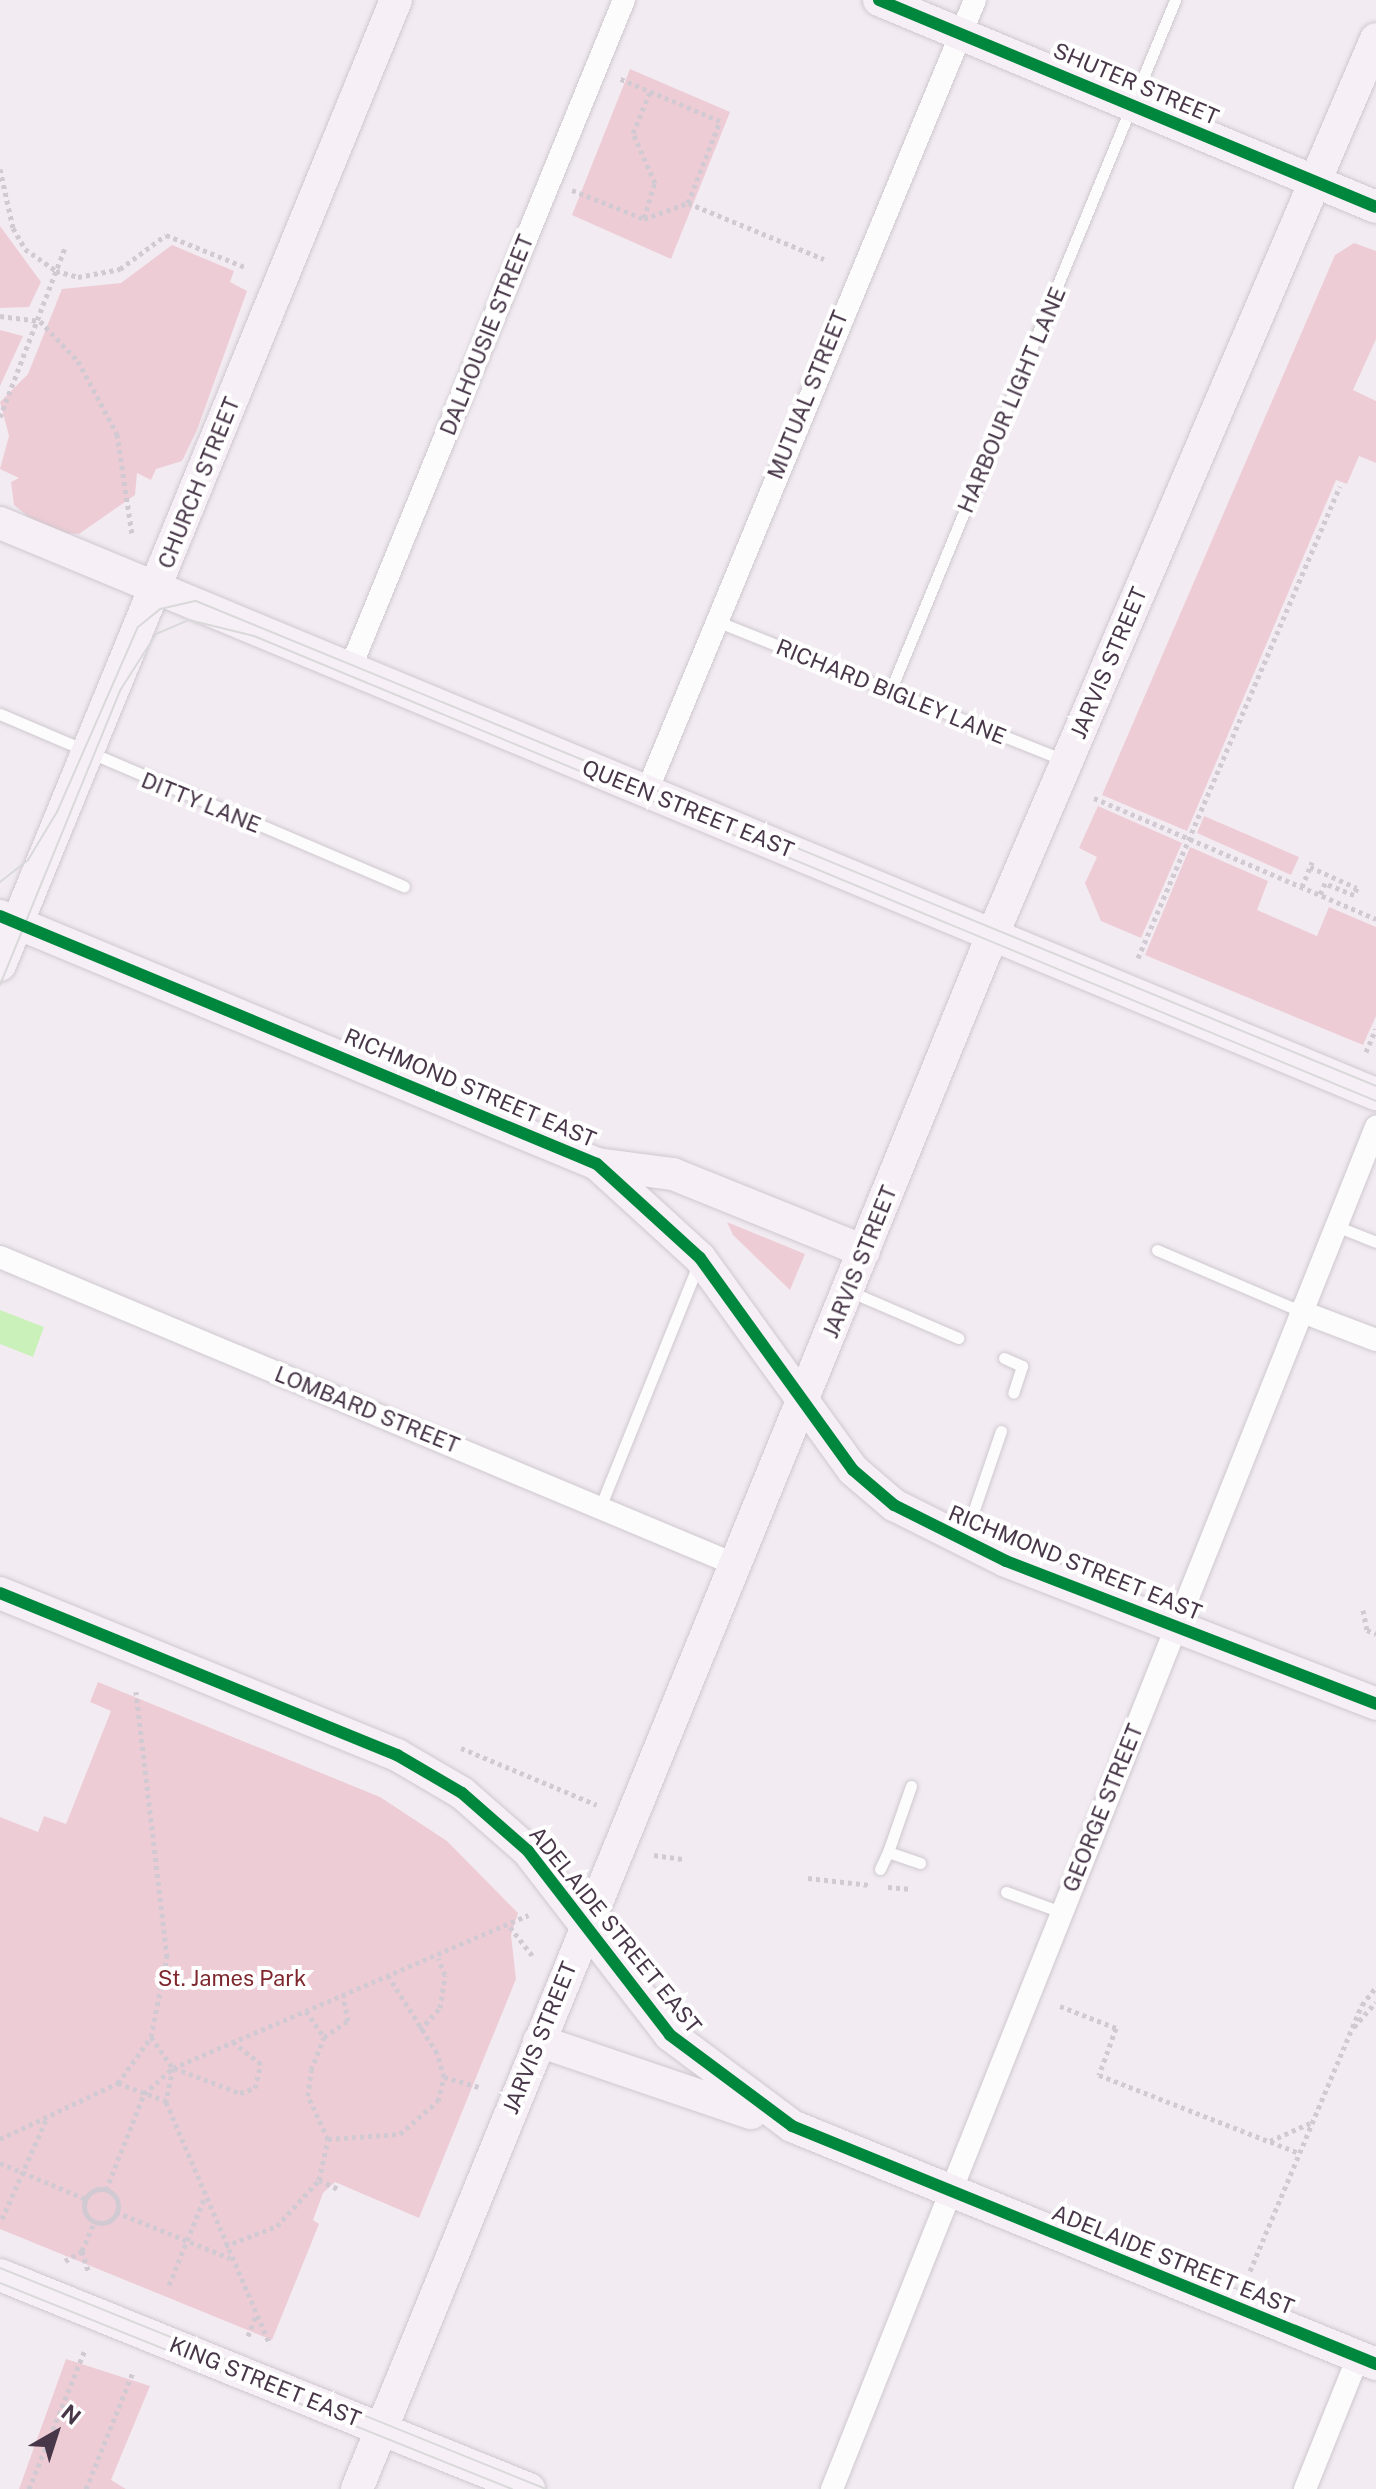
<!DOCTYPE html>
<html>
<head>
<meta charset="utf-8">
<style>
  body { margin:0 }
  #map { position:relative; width:1376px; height:2489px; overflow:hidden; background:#f2ecf2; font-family:"Public Sans",sans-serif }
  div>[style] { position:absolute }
  .green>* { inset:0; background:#eeccd5 }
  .water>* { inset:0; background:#cbf1bb }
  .path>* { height:5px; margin-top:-2.5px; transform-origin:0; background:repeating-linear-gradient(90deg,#d2cad2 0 4px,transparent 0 8px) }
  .path>.ring { margin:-2.5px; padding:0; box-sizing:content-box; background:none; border:5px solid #d2cad2; border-radius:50% }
  .roads { filter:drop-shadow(0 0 2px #cfc8cf) drop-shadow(0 0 2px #cfc8cf) }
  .lane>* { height:11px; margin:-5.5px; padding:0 5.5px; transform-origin:5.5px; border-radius:5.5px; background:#fdfcfd }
  .street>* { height:22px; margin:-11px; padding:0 11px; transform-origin:11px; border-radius:11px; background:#fdfcfd }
  .secondary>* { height:32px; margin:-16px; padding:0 16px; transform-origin:16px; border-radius:16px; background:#f7eff6 }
  .tram>* { height:2px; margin:-1px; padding:0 1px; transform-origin:1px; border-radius:1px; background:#dad9da }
  .cycleway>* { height:12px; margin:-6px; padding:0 6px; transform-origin:6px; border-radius:6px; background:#00873e }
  span { translate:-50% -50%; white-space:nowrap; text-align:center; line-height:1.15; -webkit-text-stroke:8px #fff; paint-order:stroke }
  .street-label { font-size:22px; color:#483749 }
  .park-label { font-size:22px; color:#7e272d }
  .north { position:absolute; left:16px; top:2393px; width:80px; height:80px; -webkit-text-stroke:6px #fff; paint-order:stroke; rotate:39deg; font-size:22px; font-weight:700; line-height:32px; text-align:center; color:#483749 }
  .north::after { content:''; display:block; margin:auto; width:28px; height:36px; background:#483749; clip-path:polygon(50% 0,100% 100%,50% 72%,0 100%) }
</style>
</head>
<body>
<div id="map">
  <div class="green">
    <i style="clip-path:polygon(630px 69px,730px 112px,671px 259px,572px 215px)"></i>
    <i style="clip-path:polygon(0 226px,41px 282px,29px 307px,0 308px)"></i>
    <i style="clip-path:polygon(1354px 243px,1376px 251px,1376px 339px,1353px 390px,1376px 401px,1376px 463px,1359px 456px,1347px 484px,1336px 480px,1187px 831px,1102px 795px,1335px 255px)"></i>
    <i style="clip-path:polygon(172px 245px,234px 271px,230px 282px,247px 291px,197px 430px,182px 461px,156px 469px,151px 480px,137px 473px,135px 495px,79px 534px,47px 532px,14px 505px,11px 482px,19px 478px,0 469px,9px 436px,0 402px,28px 374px,62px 289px,121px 283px)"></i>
    <i style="clip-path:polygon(0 330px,23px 336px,0 386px)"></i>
    <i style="clip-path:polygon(1098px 806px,1182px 843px,1141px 938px,1101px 921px,1085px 883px,1097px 857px,1079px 848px)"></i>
    <i style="clip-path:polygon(1204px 816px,1299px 857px,1291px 875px,1197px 833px)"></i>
    <i style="clip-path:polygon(1190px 847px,1268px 881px,1257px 910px,1317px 936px,1329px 907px,1376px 927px,1376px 1016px,1363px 1045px,1145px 955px)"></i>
    <i style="clip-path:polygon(727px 1222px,805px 1254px,790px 1290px,733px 1235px)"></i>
    <i style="clip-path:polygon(98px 1682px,380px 1797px,447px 1841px,518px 1913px,511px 1935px,516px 1979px,419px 2218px,335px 2182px,323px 2193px,313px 2220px,319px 2224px,272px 2340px,0 2229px,0 1817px,38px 1832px,44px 1816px,66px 1824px,111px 1711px,90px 1702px)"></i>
    <i style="clip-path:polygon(66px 2359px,150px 2386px,111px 2480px,126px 2489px,19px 2489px)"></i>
  </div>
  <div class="water">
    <i style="clip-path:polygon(0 1310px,44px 1327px,33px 1357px,0 1344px)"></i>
  </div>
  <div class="path">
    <i style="left:0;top:169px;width:60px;rotate:77.6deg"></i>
    <i style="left:13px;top:228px;width:24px;rotate:60deg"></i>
    <i style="left:25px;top:249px;width:38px;rotate:35deg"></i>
    <i style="left:56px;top:271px;width:23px;rotate:15deg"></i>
    <i style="left:78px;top:277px;width:43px;rotate:-10.8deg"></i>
    <i style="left:120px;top:269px;width:57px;rotate:-36.5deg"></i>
    <i style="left:166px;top:235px;width:85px;rotate:22.1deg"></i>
    <i style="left:572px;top:190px;width:78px;rotate:21.9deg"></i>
    <i style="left:644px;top:219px;width:47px;rotate:-20deg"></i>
    <i style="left:688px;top:203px;width:88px;rotate:-68.7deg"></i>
    <i style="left:720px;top:121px;width:111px;rotate:-157.1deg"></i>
    <i style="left:688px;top:203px;width:147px;rotate:22.4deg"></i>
    <i style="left:644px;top:218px;width:37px;rotate:-73deg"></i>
    <i style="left:655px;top:183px;width:55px;rotate:-113.7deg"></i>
    <i style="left:633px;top:133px;width:44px;rotate:-67.5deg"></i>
    <i style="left:0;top:316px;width:40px;rotate:7.1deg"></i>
    <i style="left:40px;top:321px;width:55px;rotate:46.5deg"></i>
    <i style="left:78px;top:361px;width:83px;rotate:61.9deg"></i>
    <i style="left:117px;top:434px;width:101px;rotate:81.5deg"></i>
    <i style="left:0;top:417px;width:181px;rotate:-69deg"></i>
    <i style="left:1094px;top:798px;width:307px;rotate:23.2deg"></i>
    <i style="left:1310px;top:867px;width:51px;rotate:24.1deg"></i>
    <i style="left:1357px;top:888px;width:8px;rotate:113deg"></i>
    <i style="left:1354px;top:895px;width:31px;rotate:-158deg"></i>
    <i style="left:1325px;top:883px;width:13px;rotate:113deg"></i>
    <i style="left:1302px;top:887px;width:27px;rotate:-68deg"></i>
    <i style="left:1138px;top:958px;width:513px;rotate:-66.83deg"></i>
    <i style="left:1366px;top:1052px;width:25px;rotate:-67deg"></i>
    <i style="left:1363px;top:1610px;width:20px;rotate:79deg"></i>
    <i style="left:1367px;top:1630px;width:10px;rotate:24deg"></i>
    <i style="left:461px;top:1748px;width:147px;rotate:22.7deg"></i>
    <i style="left:654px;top:1855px;width:30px;rotate:8deg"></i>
    <i style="left:808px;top:1878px;width:62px;rotate:6.4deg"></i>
    <i style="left:888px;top:1887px;width:21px;rotate:5deg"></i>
    <i style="left:510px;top:1927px;width:39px;rotate:52deg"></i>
    <i style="left:1060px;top:2006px;width:60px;rotate:21.4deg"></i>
    <i style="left:1116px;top:2028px;width:50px;rotate:109.9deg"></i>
    <i style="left:1099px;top:2075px;width:212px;rotate:21.3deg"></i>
    <i style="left:306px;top:2011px;width:32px;rotate:55deg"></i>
    <i style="left:1354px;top:2027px;width:33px;rotate:-49deg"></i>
    <i style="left:420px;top:2030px;width:30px;rotate:-48deg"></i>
    <i style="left:440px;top:2008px;width:33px;rotate:-81deg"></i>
    <i style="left:445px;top:1975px;width:18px;rotate:-112deg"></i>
    <i style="left:151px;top:2037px;width:38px;rotate:55deg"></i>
    <i style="left:173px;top:2068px;width:35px;rotate:102deg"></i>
    <i style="left:166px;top:2102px;width:264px;rotate:66.8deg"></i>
    <i style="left:174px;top:2068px;width:71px;rotate:20.7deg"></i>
    <i style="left:240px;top:2093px;width:16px;rotate:-18deg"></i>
    <i style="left:255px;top:2088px;width:25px;rotate:-76deg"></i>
    <i style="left:261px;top:2064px;width:36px;rotate:-142deg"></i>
    <i style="left:444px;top:2077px;width:36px;rotate:16deg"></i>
    <i style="left:118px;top:2083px;width:51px;rotate:20.6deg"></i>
    <i style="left:0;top:2139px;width:131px;rotate:-25.4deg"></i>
    <i style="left:118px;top:2083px;width:57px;rotate:-54.3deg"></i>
    <i style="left:151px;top:2037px;width:82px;rotate:-78.7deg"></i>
    <i style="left:167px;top:1957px;width:267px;rotate:-96.7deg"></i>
    <i style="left:328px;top:2139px;width:72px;rotate:-4deg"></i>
    <i style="left:400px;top:2134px;width:50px;rotate:-41deg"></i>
    <i style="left:438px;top:2101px;width:25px;rotate:-76deg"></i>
    <i style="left:444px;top:2077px;width:25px;rotate:-106deg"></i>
    <i style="left:437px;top:2053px;width:90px;rotate:-122.3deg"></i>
    <i style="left:1270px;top:2141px;width:44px;rotate:-24.2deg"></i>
    <i style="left:0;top:2163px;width:93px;rotate:22.7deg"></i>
    <i style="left:319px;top:2180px;width:21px;rotate:25deg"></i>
    <i class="ring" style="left:84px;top:2189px;width:29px;height:29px"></i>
    <i style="left:106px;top:2190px;width:103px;rotate:-68.4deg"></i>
    <i style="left:144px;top:2094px;width:39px;rotate:-42deg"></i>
    <i style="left:173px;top:2068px;width:387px;rotate:-23.3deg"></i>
    <i style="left:116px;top:2212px;width:123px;rotate:22deg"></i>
    <i style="left:2px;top:2219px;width:108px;rotate:-66deg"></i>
    <i style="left:225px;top:2246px;width:56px;rotate:-21deg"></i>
    <i style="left:277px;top:2226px;width:62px;rotate:-47.6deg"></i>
    <i style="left:319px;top:2180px;width:42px;rotate:-77.6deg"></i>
    <i style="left:328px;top:2139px;width:47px;rotate:-114.9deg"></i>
    <i style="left:308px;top:2096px;width:26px;rotate:-83deg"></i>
    <i style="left:311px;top:2070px;width:35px;rotate:-68deg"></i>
    <i style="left:324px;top:2037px;width:29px;rotate:-34deg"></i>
    <i style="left:348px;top:2021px;width:25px;rotate:-101deg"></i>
    <i style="left:82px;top:2251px;width:33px;rotate:-67deg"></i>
    <i style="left:65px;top:2261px;width:20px;rotate:-30deg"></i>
    <i style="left:82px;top:2251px;width:21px;rotate:73deg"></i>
    <i style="left:1250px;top:2271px;width:289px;rotate:-67.2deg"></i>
    <i style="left:1362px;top:2005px;width:23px;rotate:-52deg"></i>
    <i style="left:169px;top:2285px;width:93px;rotate:-67.9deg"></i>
    <i style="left:248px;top:2336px;width:22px;rotate:-69deg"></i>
    <i style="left:29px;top:2489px;width:148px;rotate:-68.1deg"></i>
    <i style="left:86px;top:2489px;width:126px;rotate:-68.1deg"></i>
  </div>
  <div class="roads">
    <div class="lane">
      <i style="left:716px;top:621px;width:374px;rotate:21.8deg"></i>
      <i style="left:889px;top:694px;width:751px;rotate:-67.6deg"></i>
      <i style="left:0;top:714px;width:439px;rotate:23.1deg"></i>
      <i style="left:1336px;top:1226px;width:43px;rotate:21.8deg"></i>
      <i style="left:1157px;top:1250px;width:155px;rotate:23.1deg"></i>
      <i style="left:849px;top:1291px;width:119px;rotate:23.3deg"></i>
      <i style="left:1004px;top:1358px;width:20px;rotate:24deg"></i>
      <i style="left:1022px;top:1366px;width:28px;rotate:108deg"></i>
      <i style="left:601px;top:1505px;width:259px;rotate:-68deg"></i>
      <i style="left:965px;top:1536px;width:111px;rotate:-71.1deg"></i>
      <i style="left:888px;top:1852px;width:70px;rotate:-70.8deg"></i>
      <i style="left:880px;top:1869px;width:19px;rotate:-65deg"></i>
      <i style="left:888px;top:1852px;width:34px;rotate:19deg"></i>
      <i style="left:1006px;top:1892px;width:59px;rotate:20deg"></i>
    </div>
    <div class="street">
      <i style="left:350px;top:669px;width:723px;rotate:-67.73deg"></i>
      <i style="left:647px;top:791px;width:856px;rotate:-67.48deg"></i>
      <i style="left:0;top:1257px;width:796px;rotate:22.7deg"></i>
      <i style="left:1300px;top:1311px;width:81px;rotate:20.9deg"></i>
      <i style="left:832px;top:2489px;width:1467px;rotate:-68.23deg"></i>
      <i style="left:1305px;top:2489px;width:142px;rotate:-68.1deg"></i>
    </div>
    <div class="secondary">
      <i style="left:879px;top:0;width:538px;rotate:22.61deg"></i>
      <i style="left:0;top:523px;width:1490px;rotate:22.54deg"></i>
      <i style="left:0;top:916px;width:646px;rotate:22.56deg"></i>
      <i style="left:597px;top:1164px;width:139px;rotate:42.4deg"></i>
      <i style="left:700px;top:1258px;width:261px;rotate:54.2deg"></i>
      <i style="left:853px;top:1470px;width:54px;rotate:40.5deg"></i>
      <i style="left:894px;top:1505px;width:125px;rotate:26.6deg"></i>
      <i style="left:1006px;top:1561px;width:397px;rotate:21.1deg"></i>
      <i style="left:0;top:965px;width:1043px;rotate:-67.69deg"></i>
      <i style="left:597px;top:1164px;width:77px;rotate:7.5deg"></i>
      <i style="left:673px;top:1174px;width:206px;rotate:22deg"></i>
      <i style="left:0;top:1593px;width:429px;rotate:22.2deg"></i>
      <i style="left:397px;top:1755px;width:75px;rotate:30.3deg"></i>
      <i style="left:462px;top:1793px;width:88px;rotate:41.3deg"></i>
      <i style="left:528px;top:1851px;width:232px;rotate:52.3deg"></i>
      <i style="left:670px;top:2035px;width:152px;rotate:36.7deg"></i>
      <i style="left:792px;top:2126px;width:631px;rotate:22.17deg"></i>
      <i style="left:539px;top:2041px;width:224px;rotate:18.8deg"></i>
      <i style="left:0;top:2275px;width:571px;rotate:22.03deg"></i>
      <i style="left:357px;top:2489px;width:1672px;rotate:-67.76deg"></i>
      <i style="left:990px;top:941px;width:981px;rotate:-66.83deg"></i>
    </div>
  </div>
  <div class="tram">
    <i style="left:0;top:882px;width:36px;rotate:-38deg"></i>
    <i style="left:28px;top:860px;width:56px;rotate:-58.9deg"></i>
    <i style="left:57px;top:812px;width:202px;rotate:-66.4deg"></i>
    <i style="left:138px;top:627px;width:28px;rotate:-39deg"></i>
    <i style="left:160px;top:609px;width:37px;rotate:-13deg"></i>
    <i style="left:196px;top:601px;width:1276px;rotate:22.34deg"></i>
    <i style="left:0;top:985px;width:320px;rotate:-67.8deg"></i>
    <i style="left:121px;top:689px;width:65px;rotate:-57.5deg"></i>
    <i style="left:156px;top:634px;width:36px;rotate:-23deg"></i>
    <i style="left:189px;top:620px;width:67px;rotate:13.8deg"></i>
    <i style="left:254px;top:636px;width:1215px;rotate:22.51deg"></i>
    <i style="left:0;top:2268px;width:589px;rotate:22.04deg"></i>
    <i style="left:0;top:2283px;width:552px;rotate:21.92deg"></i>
  </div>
  <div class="cycleway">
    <i style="left:879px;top:0;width:538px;rotate:22.61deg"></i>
    <i style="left:0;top:916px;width:646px;rotate:22.56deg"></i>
    <i style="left:597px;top:1164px;width:139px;rotate:42.4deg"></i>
    <i style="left:700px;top:1258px;width:261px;rotate:54.2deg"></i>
    <i style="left:853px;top:1470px;width:54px;rotate:40.5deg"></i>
    <i style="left:894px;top:1505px;width:125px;rotate:26.6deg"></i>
    <i style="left:1006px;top:1561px;width:397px;rotate:21.1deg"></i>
    <i style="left:0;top:1593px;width:429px;rotate:22.2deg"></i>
    <i style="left:397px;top:1755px;width:75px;rotate:30.3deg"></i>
    <i style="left:462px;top:1793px;width:88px;rotate:41.3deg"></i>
    <i style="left:528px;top:1851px;width:232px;rotate:52.3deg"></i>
    <i style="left:670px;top:2035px;width:152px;rotate:36.7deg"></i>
    <i style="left:792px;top:2126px;width:631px;rotate:22.17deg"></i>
  </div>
  <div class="street-label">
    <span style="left:1136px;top:84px;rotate:23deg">SHUTER STREET</span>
    <span style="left:487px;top:335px;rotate:-68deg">DALHOUSIE STREET</span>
    <span style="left:808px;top:395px;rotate:-68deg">MUTUAL STREET</span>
    <span style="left:1012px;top:400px;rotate:-67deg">HARBOUR LIGHT LANE</span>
    <span style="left:199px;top:483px;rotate:-68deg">CHURCH STREET</span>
    <span style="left:1109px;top:663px;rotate:-67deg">JARVIS STREET</span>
    <span style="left:891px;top:692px;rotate:22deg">RICHARD BIGLEY LANE</span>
    <span style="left:201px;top:803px;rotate:22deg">DITTY LANE</span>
    <span style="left:688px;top:809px;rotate:22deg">QUEEN STREET EAST</span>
    <span style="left:470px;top:1088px;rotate:23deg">RICHMOND STREET EAST</span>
    <span style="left:860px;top:1262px;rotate:-68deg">JARVIS STREET</span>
    <span style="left:367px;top:1410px;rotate:22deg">LOMBARD STREET</span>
    <span style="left:1075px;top:1563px;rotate:22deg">RICHMOND STREET EAST</span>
    <span style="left:1103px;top:1808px;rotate:-68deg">GEORGE STREET</span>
    <span style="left:615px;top:1930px;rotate:51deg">ADELAIDE STREET EAST</span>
    <span style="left:540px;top:2038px;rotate:-68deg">JARVIS STREET</span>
    <span style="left:1173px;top:2260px;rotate:22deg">ADELAIDE STREET EAST</span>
    <span style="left:265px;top:2382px;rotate:22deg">KING STREET EAST</span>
  </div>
  <div class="park-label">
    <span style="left:232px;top:1979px">St. James Park</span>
  </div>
  <div class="north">N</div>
</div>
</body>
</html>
